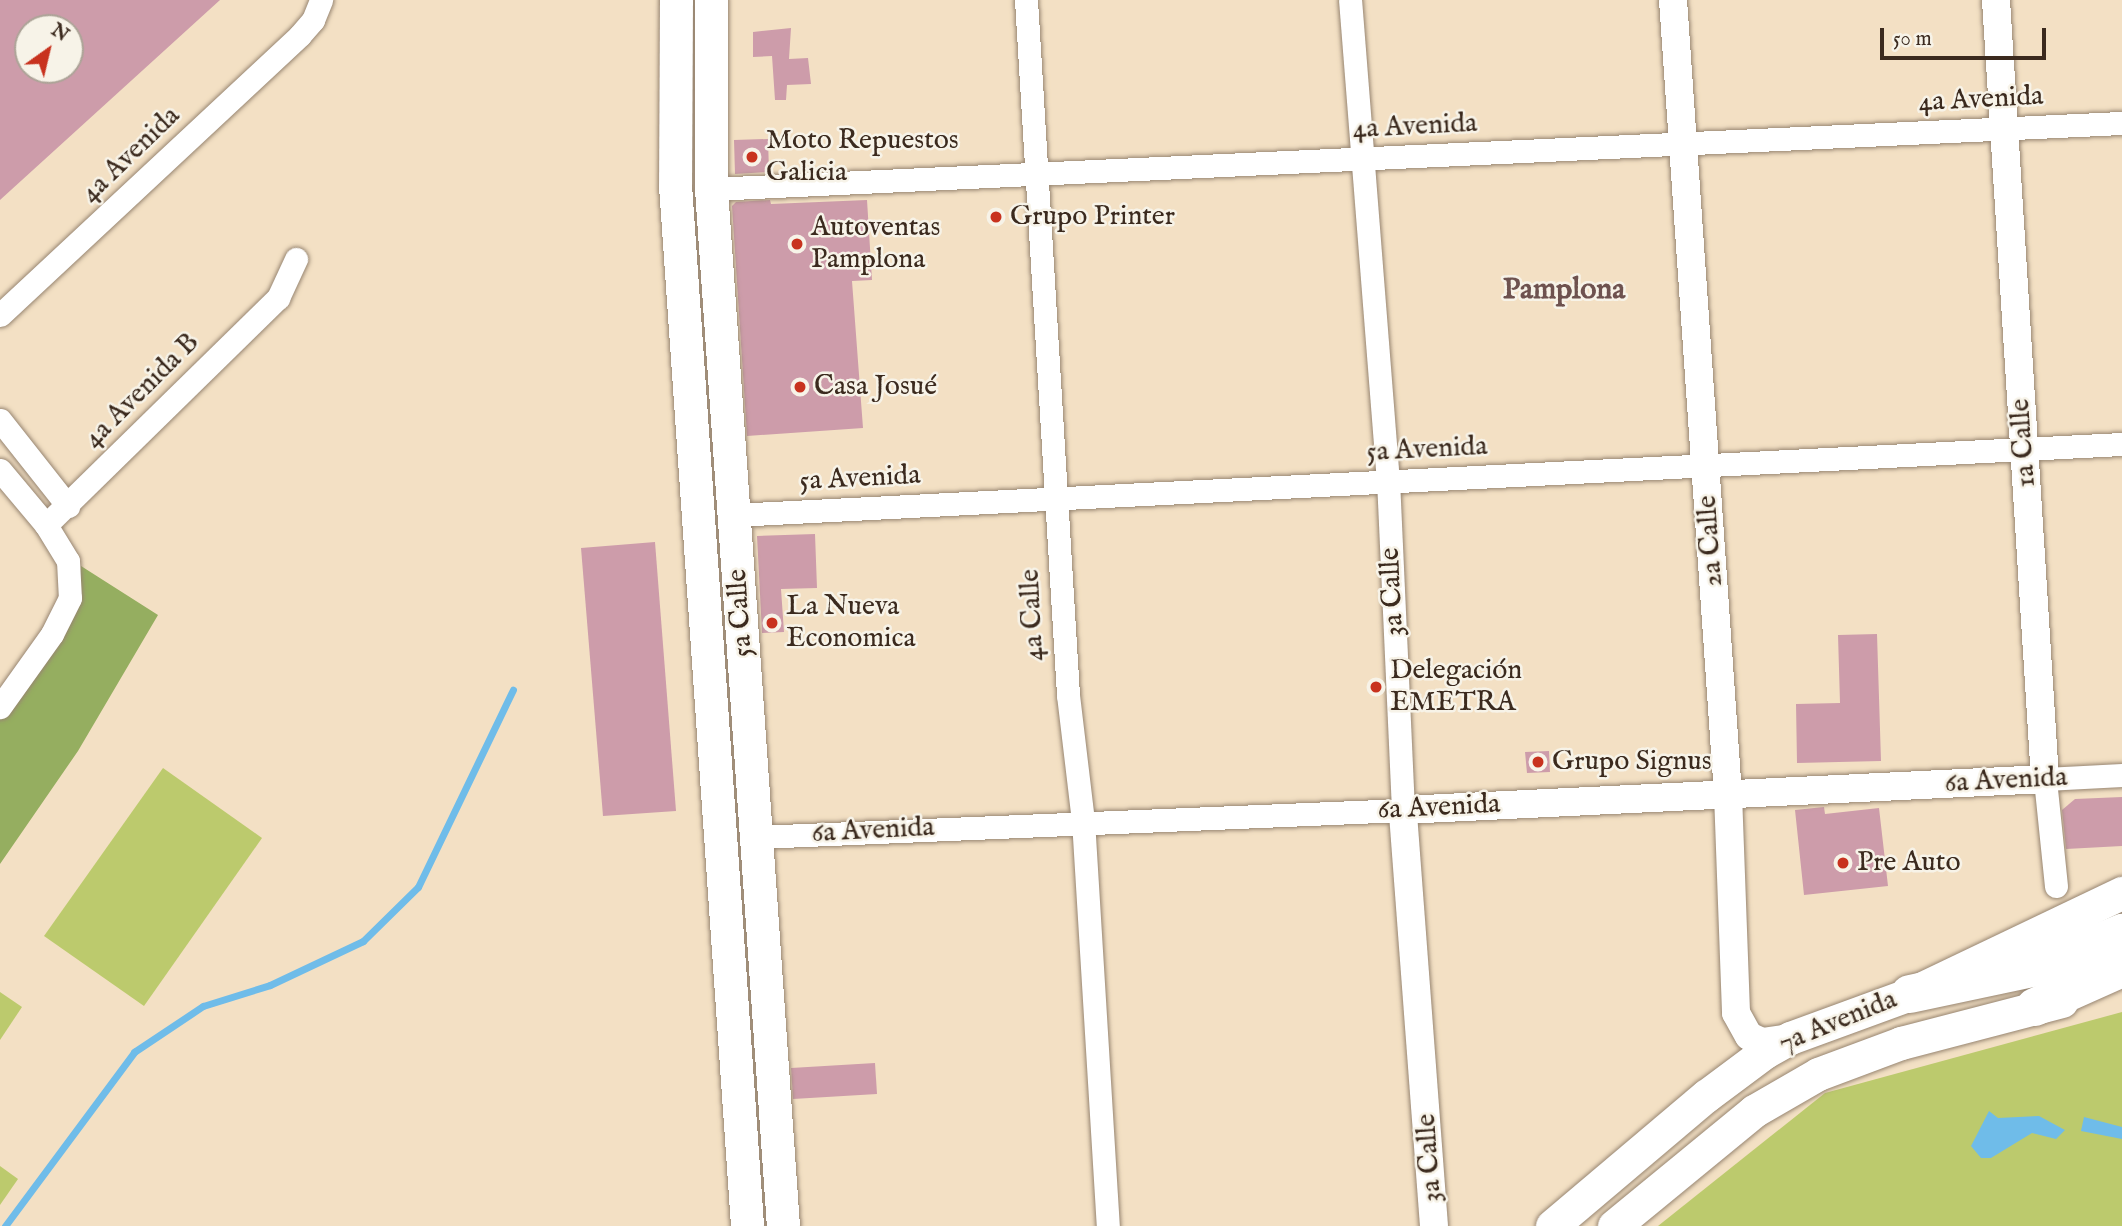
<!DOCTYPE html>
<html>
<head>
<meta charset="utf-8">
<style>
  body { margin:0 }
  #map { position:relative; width:2122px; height:1226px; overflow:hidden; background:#f3e0c4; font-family:"IM FELL English",serif }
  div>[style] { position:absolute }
  .green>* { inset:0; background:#bcca6d }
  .forest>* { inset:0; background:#95ae60 }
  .water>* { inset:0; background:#6fbce9 }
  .stream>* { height:7px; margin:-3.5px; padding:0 3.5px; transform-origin:3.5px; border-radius:3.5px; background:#6fbce9 }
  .building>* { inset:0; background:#cd9caa }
  .roads { filter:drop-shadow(0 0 2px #978571) drop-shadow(0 0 2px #978571) }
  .minor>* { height:23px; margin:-11.5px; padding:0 11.5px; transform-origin:11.5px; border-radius:11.5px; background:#fff }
  .tertiary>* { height:28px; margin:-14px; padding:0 14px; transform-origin:14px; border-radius:14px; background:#fff }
  .secondary>* { height:33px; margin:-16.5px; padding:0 16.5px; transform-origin:16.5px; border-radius:16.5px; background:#fff }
  .trunk>* { height:38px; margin:-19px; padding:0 19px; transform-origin:19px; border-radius:19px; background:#fff }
  .dots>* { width:19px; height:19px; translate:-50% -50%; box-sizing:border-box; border:4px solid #f7f3e8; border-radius:50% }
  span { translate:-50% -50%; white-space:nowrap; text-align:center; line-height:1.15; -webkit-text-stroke:5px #f7f3e8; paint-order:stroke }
  .street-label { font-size:28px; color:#3b2a1e }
  .poi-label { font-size:28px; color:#3b2a1e }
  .left { translate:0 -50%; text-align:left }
  .neighbourhood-label { font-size:30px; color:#6e524f; font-weight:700 }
  .north { position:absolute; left:14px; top:14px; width:70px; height:70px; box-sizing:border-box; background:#f7f3e8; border:2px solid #aca397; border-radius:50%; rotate:34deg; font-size:19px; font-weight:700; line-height:28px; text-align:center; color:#3b2a1e }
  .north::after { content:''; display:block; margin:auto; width:24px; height:32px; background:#c8321e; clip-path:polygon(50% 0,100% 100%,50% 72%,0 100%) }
  .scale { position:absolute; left:1880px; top:28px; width:166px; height:32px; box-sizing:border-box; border:4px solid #3b2a1e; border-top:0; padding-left:9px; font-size:21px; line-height:24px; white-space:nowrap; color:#3b2a1e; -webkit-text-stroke:5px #f7f3e8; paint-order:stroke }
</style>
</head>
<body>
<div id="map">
  <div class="green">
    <i style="clip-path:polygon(163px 768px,262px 838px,144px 1006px,44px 936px)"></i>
    <i style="clip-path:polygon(0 992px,22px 1007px,0 1040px)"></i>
    <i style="clip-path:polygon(2122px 1012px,2122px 1226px,1658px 1226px,1825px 1093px)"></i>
    <i style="clip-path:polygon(0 1166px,18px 1179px,0 1205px)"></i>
  </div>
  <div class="forest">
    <i style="clip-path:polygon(81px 566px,158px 615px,78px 751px,0 864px,0 719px,75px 613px)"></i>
  </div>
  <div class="water">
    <i style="clip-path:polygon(1989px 1111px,1998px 1118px,2039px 1116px,2065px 1130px,2056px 1139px,2032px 1133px,1991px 1158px,1981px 1158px,1971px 1146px)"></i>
    <i style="clip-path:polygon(2084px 1117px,2122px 1127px,2122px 1139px,2081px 1131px)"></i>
  </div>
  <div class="stream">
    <i style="left:5px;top:1226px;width:217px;rotate:-53.4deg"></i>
    <i style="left:134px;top:1052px;width:83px;rotate:-33.7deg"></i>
    <i style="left:203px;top:1006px;width:70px;rotate:-17.4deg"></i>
    <i style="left:270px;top:985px;width:103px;rotate:-25.3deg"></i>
    <i style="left:363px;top:941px;width:77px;rotate:-44.5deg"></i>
    <i style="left:418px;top:887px;width:219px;rotate:-64.3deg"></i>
  </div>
  <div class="building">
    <i style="clip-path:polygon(evenodd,0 0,220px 0,0 200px,0 0,28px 28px,70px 28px,70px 70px,28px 70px,28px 28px)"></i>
    <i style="clip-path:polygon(791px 28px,789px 59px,808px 58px,811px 84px,787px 85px,786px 100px,775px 100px,772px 56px,753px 57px,753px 32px)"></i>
    <i style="clip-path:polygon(768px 139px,769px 172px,735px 174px,734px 140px)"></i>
    <i style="clip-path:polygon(770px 200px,771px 204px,867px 200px,872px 280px,852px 281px,863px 428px,747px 436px,732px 206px,736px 202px)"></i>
    <i style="clip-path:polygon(815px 534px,817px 588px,781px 589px,784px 632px,762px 633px,757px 536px)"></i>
    <i style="clip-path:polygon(655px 542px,676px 811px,603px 816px,581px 548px)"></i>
    <i style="clip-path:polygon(1877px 634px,1881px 761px,1797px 763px,1796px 704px,1840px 703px,1838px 635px)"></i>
    <i style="clip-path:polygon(1549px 751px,1550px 772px,1527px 773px,1525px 752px)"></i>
    <i style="clip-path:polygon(2122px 797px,2122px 846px,2066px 849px,2062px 810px,2075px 799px)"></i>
    <i style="clip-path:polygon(1824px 807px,1825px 814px,1879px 808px,1888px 886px,1804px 895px,1795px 810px)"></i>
    <i style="clip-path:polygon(875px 1063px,877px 1094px,793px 1099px,791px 1068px)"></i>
  </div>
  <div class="roads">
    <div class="minor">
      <i style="left:1026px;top:0;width:696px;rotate:86.54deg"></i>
      <i style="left:1068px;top:695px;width:126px;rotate:83.2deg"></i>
      <i style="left:1083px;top:820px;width:407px;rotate:86.5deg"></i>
      <i style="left:711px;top:189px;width:1413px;rotate:-2.68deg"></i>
      <i style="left:0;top:315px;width:410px;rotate:-43deg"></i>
      <i style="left:300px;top:35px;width:20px;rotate:-49deg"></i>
      <i style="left:313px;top:20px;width:22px;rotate:-68deg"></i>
      <i style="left:0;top:420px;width:110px;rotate:51.7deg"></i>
      <i style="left:0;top:470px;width:72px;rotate:50.1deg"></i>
      <i style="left:46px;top:525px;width:42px;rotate:58.6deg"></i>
      <i style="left:68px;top:561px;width:37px;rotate:87deg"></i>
      <i style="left:70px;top:598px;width:40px;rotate:116.6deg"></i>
      <i style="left:52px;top:634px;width:90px;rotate:125.5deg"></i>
      <i style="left:734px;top:515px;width:1390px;rotate:-2.93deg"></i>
      <i style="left:46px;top:525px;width:325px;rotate:-44.4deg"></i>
      <i style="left:278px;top:298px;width:43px;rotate:-65.2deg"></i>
      <i style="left:757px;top:837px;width:647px;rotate:-2.39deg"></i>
      <i style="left:1403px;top:810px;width:328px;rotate:-92.6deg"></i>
      <i style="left:1388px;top:482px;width:483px;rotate:-94.5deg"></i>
      <i style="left:2056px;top:886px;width:108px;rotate:-95.9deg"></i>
      <i style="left:2045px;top:779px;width:77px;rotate:-3deg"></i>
    </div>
    <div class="tertiary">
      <i style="left:1673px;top:0;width:796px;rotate:86.04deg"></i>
      <i style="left:1728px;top:794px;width:219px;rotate:87.9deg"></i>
      <i style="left:1736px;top:1013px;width:26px;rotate:61deg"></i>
      <i style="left:1749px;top:1036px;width:14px;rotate:25deg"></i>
      <i style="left:1762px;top:1042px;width:28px;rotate:-8deg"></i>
      <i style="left:1434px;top:1226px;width:417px;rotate:-94.3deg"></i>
      <i style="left:1403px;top:810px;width:643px;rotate:-2.76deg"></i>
      <i style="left:2045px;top:779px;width:781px;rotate:-93.6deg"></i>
    </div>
    <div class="secondary">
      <i style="left:676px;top:0;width:185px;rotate:90.3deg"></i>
      <i style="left:675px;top:185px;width:1043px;rotate:86.04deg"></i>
      <i style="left:711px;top:0;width:189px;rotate:90deg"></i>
      <i style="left:711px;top:189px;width:1039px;rotate:86.03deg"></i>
      <i style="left:1552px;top:1226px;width:202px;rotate:-40.2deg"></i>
      <i style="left:1706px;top:1096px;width:74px;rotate:-36.7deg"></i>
      <i style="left:1765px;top:1052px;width:29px;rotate:-29deg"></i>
      <i style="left:1790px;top:1038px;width:128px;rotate:-20.1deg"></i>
      <i style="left:1910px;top:994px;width:235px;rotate:-25.5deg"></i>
      <i style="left:1614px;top:1226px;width:181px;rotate:-39.4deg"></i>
      <i style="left:1754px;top:1111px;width:74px;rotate:-30deg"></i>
      <i style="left:1818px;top:1074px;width:89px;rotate:-20.5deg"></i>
      <i style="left:1901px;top:1043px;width:166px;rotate:-14.6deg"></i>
    </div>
    <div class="trunk">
      <i style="left:1910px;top:994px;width:135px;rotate:-12deg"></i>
      <i style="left:2042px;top:966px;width:87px;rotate:-22.4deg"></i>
      <i style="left:2035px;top:1007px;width:95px;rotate:-24.1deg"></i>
    </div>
  </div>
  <div class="dots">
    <i style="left:752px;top:157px;background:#c8321e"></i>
    <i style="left:996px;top:217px;background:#c8321e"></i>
    <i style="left:797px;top:244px;background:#c8321e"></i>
    <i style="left:800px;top:387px;background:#c8321e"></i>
    <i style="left:772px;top:623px;background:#c8321e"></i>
    <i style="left:1376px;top:687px;background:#c8321e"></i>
    <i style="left:1538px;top:762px;background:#c8321e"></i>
    <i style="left:1843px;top:863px;background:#c8321e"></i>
  </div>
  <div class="street-label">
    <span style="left:1981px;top:100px;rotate:-3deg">4a Avenida</span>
    <span style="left:1415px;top:127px;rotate:-3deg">4a Avenida</span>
    <span style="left:131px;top:155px;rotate:-44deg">4a Avenida</span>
    <span style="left:142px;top:391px;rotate:-45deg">4a Avenida B</span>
    <span style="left:2024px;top:443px;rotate:-94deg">1a Calle</span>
    <span style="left:1427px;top:450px;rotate:-3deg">5a Avenida</span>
    <span style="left:860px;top:479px;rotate:-3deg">5a Avenida</span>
    <span style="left:1711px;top:541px;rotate:-94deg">2a Calle</span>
    <span style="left:1393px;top:592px;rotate:-93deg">3a Calle</span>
    <span style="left:741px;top:613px;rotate:-94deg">5a Calle</span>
    <span style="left:1033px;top:615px;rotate:-93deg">4a Calle</span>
    <span style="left:2006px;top:781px;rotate:-3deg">6a Avenida</span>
    <span style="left:1439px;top:808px;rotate:-3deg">6a Avenida</span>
    <span style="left:873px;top:831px;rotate:-3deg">6a Avenida</span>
    <span style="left:1838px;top:1022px;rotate:-22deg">7a Avenida</span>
    <span style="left:1430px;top:1158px;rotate:-94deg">3a Calle</span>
  </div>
  <div class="poi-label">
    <span class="left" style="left:766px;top:157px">Moto Repuestos<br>Galicia</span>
    <span class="left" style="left:1010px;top:217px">Grupo Printer</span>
    <span class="left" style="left:811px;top:244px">Autoventas<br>Pamplona</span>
    <span class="left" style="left:814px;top:387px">Casa Josué</span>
    <span class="left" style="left:786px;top:623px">La Nueva<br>Economica</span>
    <span class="left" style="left:1390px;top:687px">Delegación<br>EMETRA</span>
    <span class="left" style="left:1552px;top:762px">Grupo Signus</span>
    <span class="left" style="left:1857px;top:863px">Pre Auto</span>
  </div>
  <div class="neighbourhood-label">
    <span style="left:1564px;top:290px">Pamplona</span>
  </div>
  <div class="north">N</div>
  <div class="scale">50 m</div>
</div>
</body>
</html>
